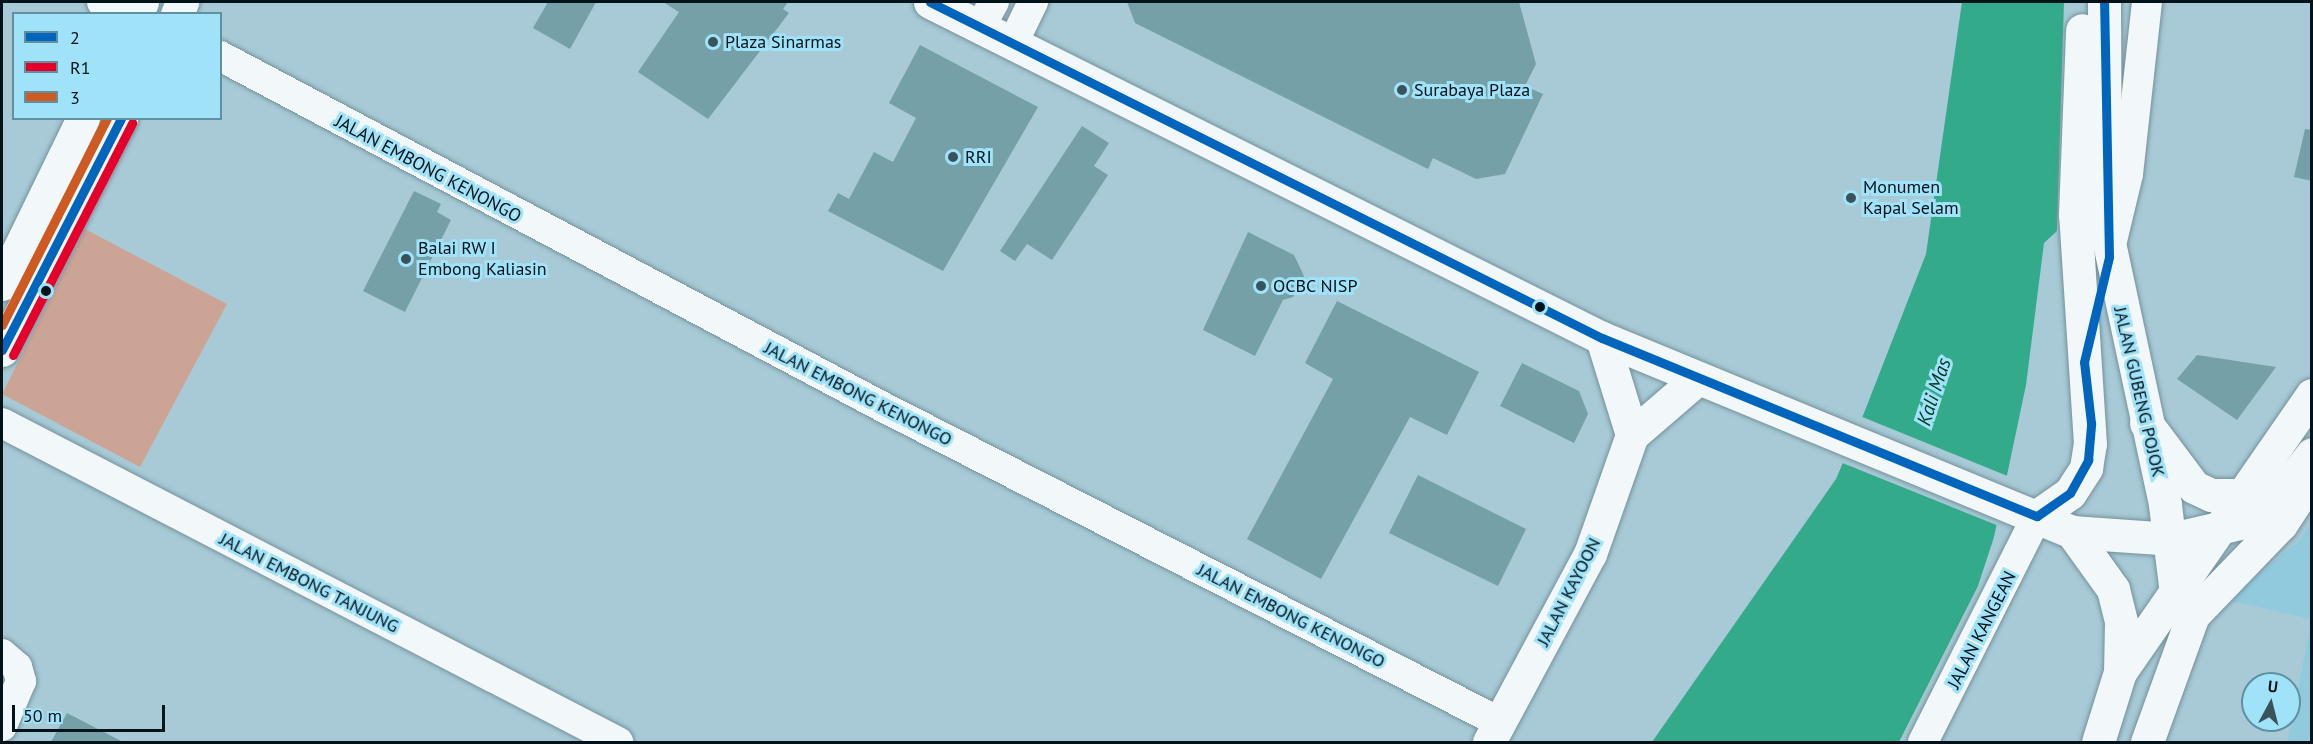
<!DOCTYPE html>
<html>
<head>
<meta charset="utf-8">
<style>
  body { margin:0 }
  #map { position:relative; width:2313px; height:744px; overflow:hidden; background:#a7cad6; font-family:"PT Sans",sans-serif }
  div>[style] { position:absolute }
  .built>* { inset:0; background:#91cadd }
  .green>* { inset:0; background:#cca495 }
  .water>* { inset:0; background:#33aa89 }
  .pier>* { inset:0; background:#a7cad6 }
  .building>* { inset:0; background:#75a0a7 }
  .roads { filter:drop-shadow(0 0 2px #75919b) drop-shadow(0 0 2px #75919b) }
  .minor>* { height:30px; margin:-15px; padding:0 15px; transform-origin:15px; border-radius:15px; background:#f2f7f9 }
  .major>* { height:33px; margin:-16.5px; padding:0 16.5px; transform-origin:16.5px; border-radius:16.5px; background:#f2f7f9 }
  .highway>* { height:33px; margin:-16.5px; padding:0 16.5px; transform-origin:16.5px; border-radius:16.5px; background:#f2f7f9 }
  .bus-1>* { height:9px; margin:-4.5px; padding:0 4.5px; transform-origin:4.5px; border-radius:4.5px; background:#0065bd }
  .bus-2>* { height:9px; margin:-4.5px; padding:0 4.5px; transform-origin:4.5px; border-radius:4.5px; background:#e4002b }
  .bus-3>* { height:9px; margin:-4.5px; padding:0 4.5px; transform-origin:4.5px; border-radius:4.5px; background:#ce5921 }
  .dots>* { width:16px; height:16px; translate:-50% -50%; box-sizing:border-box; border:3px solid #a0e2f8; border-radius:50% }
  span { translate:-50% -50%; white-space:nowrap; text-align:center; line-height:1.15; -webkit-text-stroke:6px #a0e2f8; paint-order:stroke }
  .poi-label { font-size:18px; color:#00121a }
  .left { translate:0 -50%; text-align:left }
  .street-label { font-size:18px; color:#00121a }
  .water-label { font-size:20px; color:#043a25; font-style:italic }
  .frame { position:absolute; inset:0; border:3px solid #00121a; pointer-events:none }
  .legend { position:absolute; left:12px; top:12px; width:210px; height:108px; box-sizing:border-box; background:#a0e2f8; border:2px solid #608f9f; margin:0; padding:8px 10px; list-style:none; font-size:18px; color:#00121a }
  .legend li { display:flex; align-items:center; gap:12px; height:30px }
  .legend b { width:30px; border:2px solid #608f9f }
  .north { position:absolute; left:2241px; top:672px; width:60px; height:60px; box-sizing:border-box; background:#a0e2f8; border:2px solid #608f9f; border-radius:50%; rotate:7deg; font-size:16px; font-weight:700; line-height:24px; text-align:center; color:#00121a }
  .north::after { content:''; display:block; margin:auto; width:21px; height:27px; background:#3a525c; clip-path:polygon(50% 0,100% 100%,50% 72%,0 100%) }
  .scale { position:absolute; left:12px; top:705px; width:153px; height:27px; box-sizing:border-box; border:3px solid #00121a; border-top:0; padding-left:8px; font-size:18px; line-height:21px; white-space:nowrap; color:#00121a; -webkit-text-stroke:4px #a0e2f8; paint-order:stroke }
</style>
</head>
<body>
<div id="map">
  <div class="built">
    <i style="clip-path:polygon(2311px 522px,2311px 619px,2228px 600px,2301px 539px)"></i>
    <i style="clip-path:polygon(2311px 624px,2311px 742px,2287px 742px)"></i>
  </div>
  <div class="green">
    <i style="clip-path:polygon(85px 229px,227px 304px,140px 467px,2px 394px)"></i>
  </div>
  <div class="water">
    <i style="clip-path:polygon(1962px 2px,2064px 2px,2057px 231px,2044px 243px,2026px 385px,1994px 537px,1978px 586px,1899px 742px,1652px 742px,1836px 479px,1864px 413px,1926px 254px)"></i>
  </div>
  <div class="pier">
    <i style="clip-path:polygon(1860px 416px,2010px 477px,1999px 526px,1840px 462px)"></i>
  </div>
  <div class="building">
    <i style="clip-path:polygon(548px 2px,596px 2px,570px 49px,533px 28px)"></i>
    <i style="clip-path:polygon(663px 2px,788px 2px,783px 9px,789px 13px,708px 119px,638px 72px,679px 12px)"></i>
    <i style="clip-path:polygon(1127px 2px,1519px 2px,1536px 64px,1525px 86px,1543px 94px,1505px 174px,1476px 179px,1433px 158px,1428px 169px,1135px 23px)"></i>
    <i style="clip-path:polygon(920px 45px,1038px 107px,943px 271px,828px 211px,838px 193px,849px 199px,874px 152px,893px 162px,916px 118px,889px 103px)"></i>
    <i style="clip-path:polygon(1082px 126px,1109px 143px,1094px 166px,1108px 175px,1052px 260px,1027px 244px,1015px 261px,1000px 251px)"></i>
    <i style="clip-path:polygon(2305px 129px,2312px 130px,2312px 181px,2294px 177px)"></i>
    <i style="clip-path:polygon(414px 191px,441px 204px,437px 212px,451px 220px,405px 312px,363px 291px)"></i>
    <i style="clip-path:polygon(1248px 232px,1294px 255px,1304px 276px,1293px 297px,1283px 300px,1255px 356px,1203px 330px)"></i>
    <i style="clip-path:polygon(1337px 301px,1479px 372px,1447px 435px,1410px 417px,1321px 579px,1247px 539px,1333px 379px,1305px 363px)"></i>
    <i style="clip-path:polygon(2197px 355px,2276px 367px,2237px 420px,2177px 379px)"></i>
    <i style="clip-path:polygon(1522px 363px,1579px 391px,1588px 414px,1574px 443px,1500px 406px)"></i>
    <i style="clip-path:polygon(1418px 475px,1526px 529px,1498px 586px,1389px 533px)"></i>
    <i style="clip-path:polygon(67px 713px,123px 742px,51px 742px)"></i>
  </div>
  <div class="roads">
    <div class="minor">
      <i style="left:102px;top:2px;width:26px;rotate:28deg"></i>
      <i style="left:980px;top:27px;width:29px;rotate:-61deg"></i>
      <i style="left:1013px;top:43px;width:46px;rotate:-64deg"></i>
      <i style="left:220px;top:56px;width:748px;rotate:27.9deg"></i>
      <i style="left:881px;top:406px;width:696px;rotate:27.08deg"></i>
      <i style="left:2111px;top:245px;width:73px;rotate:-76.5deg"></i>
      <i style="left:2128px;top:174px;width:173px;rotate:-83.7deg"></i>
      <i style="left:2px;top:423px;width:694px;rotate:27.38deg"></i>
      <i style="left:2px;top:654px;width:20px;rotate:41deg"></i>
      <i style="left:17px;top:667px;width:15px;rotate:74deg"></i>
      <i style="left:21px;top:681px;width:49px;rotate:112.9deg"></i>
      <i style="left:1923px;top:742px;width:253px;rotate:-63.2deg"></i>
    </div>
    <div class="major">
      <i style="left:930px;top:2px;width:751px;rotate:26.57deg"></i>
      <i style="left:1602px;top:338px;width:508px;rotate:22.43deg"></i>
      <i style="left:2072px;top:532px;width:99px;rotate:4deg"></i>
      <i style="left:2171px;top:539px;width:80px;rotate:-13deg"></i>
      <i style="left:2249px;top:521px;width:20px;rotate:-27deg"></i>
      <i style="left:2267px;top:512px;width:73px;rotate:-52.2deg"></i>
      <i style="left:2104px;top:2px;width:222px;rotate:89.7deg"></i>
      <i style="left:2105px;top:224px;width:287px;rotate:77.9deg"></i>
      <i style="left:2165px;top:505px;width:105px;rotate:82.9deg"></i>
      <i style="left:136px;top:14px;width:13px;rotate:-63deg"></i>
      <i style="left:177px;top:14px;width:13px;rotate:-67deg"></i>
      <i style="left:2px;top:284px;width:185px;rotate:-64deg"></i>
      <i style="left:1602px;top:338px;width:102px;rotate:72.8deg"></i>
      <i style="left:2px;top:350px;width:261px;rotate:-62.8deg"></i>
      <i style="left:2037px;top:516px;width:40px;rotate:-34.9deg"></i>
      <i style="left:2070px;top:493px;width:30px;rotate:-57deg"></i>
      <i style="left:2086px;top:468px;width:24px;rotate:-81deg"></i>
      <i style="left:2090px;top:444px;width:229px;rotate:-93.7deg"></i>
      <i style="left:2075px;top:215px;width:185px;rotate:-87.8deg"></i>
      <i style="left:1489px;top:742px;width:213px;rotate:-61.8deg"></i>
      <i style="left:1590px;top:554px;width:126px;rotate:-70.6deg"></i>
      <i style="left:1632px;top:435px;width:87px;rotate:-40.8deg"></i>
    </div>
    <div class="highway">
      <i style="left:2146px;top:423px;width:80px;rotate:53.1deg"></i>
      <i style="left:2194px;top:487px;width:19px;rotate:25deg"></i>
      <i style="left:2211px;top:495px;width:31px"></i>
      <i style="left:2072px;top:532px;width:70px;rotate:54.3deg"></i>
      <i style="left:2113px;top:589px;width:34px;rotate:76deg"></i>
      <i style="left:2121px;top:622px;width:50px;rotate:91.1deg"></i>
      <i style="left:2120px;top:672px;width:73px;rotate:107.4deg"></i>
      <i style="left:2120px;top:672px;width:337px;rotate:-55.3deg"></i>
      <i style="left:2147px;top:742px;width:135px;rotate:-70.1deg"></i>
      <i style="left:2193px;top:615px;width:127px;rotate:-46deg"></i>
      <i style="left:2281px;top:524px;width:56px;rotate:-56.6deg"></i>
    </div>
  </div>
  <div class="bus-1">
    <i style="left:930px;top:2px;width:751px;rotate:26.57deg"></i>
    <i style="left:1602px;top:338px;width:470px;rotate:22.3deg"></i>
    <i style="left:2037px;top:516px;width:40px;rotate:-34.9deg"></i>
    <i style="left:2070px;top:493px;width:38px;rotate:-61deg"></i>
    <i style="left:2088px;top:460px;width:37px;rotate:-85deg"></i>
    <i style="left:2091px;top:423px;width:61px;rotate:-96.5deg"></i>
    <i style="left:2084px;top:362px;width:108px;rotate:-76.6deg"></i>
    <i style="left:2109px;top:257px;width:255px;rotate:-91.1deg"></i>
    <i style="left:2px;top:350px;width:261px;rotate:-62.8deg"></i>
  </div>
  <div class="bus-2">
    <i style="left:13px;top:355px;width:261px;rotate:-62.8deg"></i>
  </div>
  <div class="bus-3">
    <i style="left:2px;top:325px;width:232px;rotate:-63.1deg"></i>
  </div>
  <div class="dots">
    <i style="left:713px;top:42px;background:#3a525c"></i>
    <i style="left:1402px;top:90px;background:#3a525c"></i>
    <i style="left:953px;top:157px;background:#3a525c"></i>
    <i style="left:1851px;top:198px;background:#3a525c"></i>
    <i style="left:406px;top:259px;background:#3a525c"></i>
    <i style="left:1261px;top:286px;background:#3a525c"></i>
    <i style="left:46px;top:291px;background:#00121a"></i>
    <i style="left:1540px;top:307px;background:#00121a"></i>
  </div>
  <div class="poi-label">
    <span class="left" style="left:725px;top:42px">Plaza Sinarmas</span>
    <span class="left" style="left:1414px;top:90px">Surabaya Plaza</span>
    <span class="left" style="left:965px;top:157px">RRI</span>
    <span class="left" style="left:1863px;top:198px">Monumen<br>Kapal Selam</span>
    <span class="left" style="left:418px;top:259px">Balai RW I<br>Embong Kaliasin</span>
    <span class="left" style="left:1273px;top:286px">OCBC NISP</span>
  </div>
  <div class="street-label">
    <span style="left:428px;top:169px;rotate:28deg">JALAN EMBONG KENONGO</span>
    <span style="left:2139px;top:392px;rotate:77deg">JALAN GUBENG POJOK</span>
    <span style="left:858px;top:394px;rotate:27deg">JALAN EMBONG KENONGO</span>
    <span style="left:309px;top:583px;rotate:27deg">JALAN EMBONG TANJUNG</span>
    <span style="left:1569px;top:592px;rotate:-63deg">JALAN KAYOON</span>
    <span style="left:1291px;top:616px;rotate:27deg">JALAN EMBONG KENONGO</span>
    <span style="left:1982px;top:630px;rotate:-63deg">JALAN KANGEAN</span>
  </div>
  <div class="water-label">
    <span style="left:1934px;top:392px;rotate:-72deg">Kali Mas</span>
  </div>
  <div class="frame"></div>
  <ul class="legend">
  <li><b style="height:8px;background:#0065bd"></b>2</li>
  <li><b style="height:8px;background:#e4002b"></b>R1</li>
  <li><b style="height:8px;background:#ce5921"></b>3</li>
  </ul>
  <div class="north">U</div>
  <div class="scale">50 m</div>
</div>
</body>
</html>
